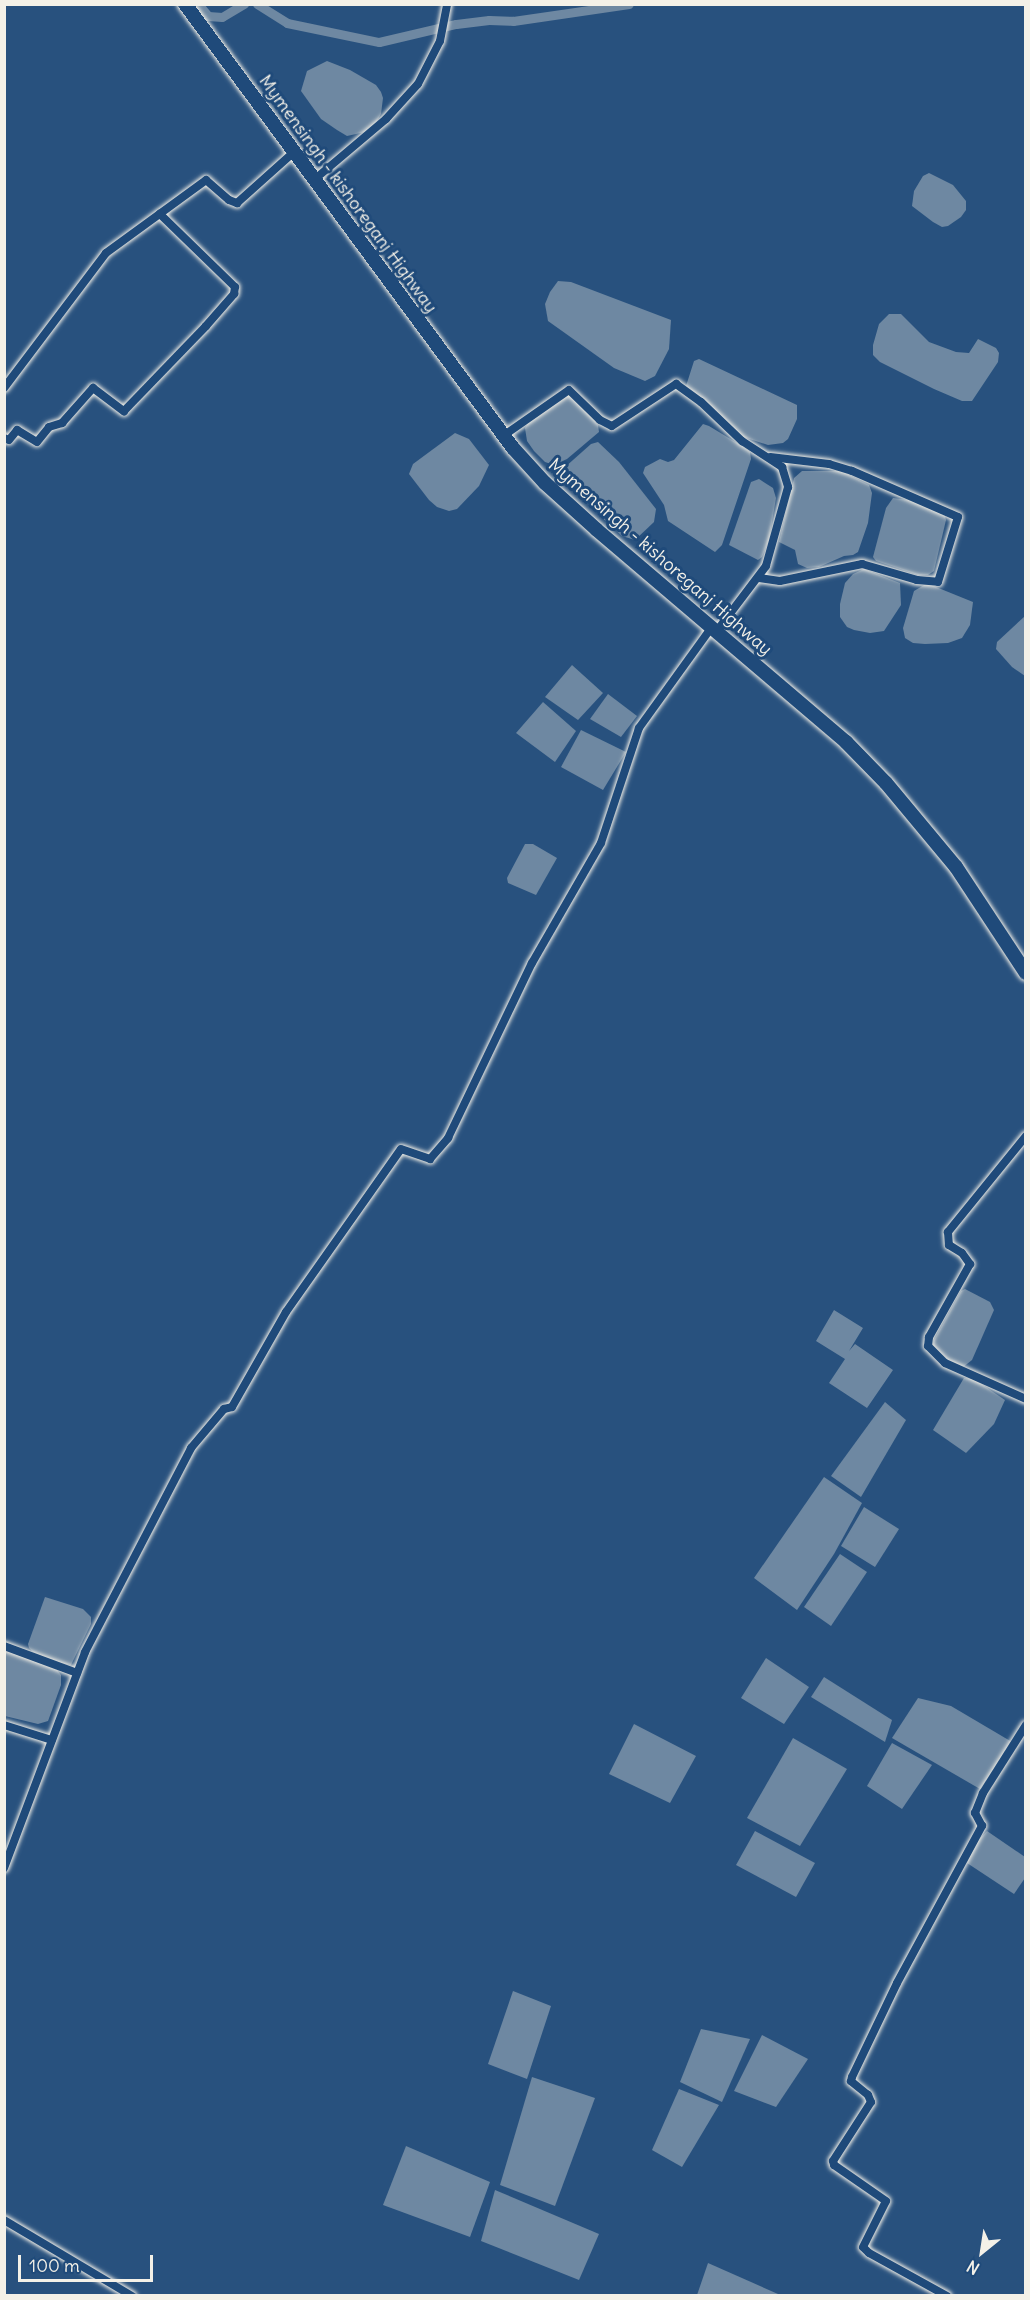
<!DOCTYPE html>
<html>
<head>
<meta charset="utf-8">
<style>
  body { margin:0 }
  #map { position:relative; width:1030px; height:2300px; overflow:hidden; background:#28517e; font-family:Delius,sans-serif }
  div>[style] { position:absolute }
  .water>* { inset:0; background:#6e88a2 }
  .canal>* { height:9px; margin:-4.5px; padding:0 4.5px; transform-origin:4.5px; border-radius:4.5px; background:#6e88a2 }
  .roads { filter:drop-shadow(0 0 2px #f4f1e8) drop-shadow(0 0 2px #f4f1e8) }
  .street>* { height:8px; margin:-4px; padding:0 4px; transform-origin:4px; border-radius:4px; background:#1f4a7a }
  .primary>* { height:14px; margin:-7px; padding:0 7px; transform-origin:7px; border-radius:7px; background:#1f4a7a }
  span { translate:-50% -50%; white-space:nowrap; text-align:center; line-height:1.15; -webkit-text-stroke:6px #1f4a7a; paint-order:stroke }
  .street-label { font-size:18px; color:#f4f1e8 }
  .frame { position:absolute; inset:0; border:6px solid #f4f1e8; pointer-events:none }
  .north { position:absolute; left:952px; top:2222px; width:60px; height:60px; -webkit-text-stroke:4px #1f4a7a; paint-order:stroke; rotate:210deg; font-size:16px; font-weight:700; line-height:24px; text-align:center; color:#f4f1e8 }
  .north::after { content:''; display:block; margin:auto; width:21px; height:27px; background:#f4f1e8; clip-path:polygon(50% 0,100% 100%,50% 72%,0 100%) }
  .scale { position:absolute; left:18px; top:2255px; width:135px; height:27px; box-sizing:border-box; border:3px solid #f4f1e8; border-top:0; padding-left:8px; font-size:18px; line-height:21px; white-space:nowrap; color:#f4f1e8; -webkit-text-stroke:4px #1f4a7a; paint-order:stroke }
</style>
</head>
<body>
<div id="map">
  <div class="water">
    <i style="clip-path:polygon(327px 61px,350px 70px,376px 85px,381px 92px,383px 98px,381px 114px,374px 126px,365px 132px,347px 136px,337px 130px,321px 119px,301px 91px,307px 71px)"></i>
    <i style="clip-path:polygon(929px 173px,953px 185px,966px 201px,966px 210px,961px 217px,948px 226px,942px 227px,933px 222px,912px 206px,914px 191px,923px 176px)"></i>
    <i style="clip-path:polygon(558px 281px,571px 282px,671px 320px,669px 349px,655px 376px,645px 381px,614px 368px,548px 321px,545px 304px,550px 292px)"></i>
    <i style="clip-path:polygon(889px 314px,901px 314px,929px 342px,956px 352px,969px 353px,978px 339px,996px 348px,999px 353px,998px 362px,972px 401px,962px 401px,934px 389px,880px 362px,873px 355px,873px 345px,879px 324px)"></i>
    <i style="clip-path:polygon(699px 359px,797px 405px,797px 419px,788px 439px,783px 443px,768px 445px,743px 437px,730px 427px,706px 401px,686px 386px,694px 361px)"></i>
    <i style="clip-path:polygon(567px 395px,572px 396px,587px 412px,598px 425px,599px 432px,567px 459px,554px 465px,545px 462px,534px 451px,527px 441px,525px 428px,528px 423px)"></i>
    <i style="clip-path:polygon(703px 424px,709px 426px,742px 446px,750px 452px,751px 459px,722px 545px,715px 552px,668px 521px,664px 505px,643px 473px,645px 467px,660px 459px,668px 462px,674px 460px)"></i>
    <i style="clip-path:polygon(455px 433px,469px 439px,489px 465px,479px 486px,457px 509px,449px 511px,437px 507px,429px 500px,409px 474px,413px 464px)"></i>
    <i style="clip-path:polygon(598px 442px,619px 462px,656px 509px,654px 522px,635px 540px,622px 536px,563px 481px,564px 468px,591px 444px)"></i>
    <i style="clip-path:polygon(802px 471px,841px 471px,869px 485px,872px 493px,868px 523px,858px 552px,853px 555px,844px 556px,819px 567px,807px 568px,798px 564px,795px 550px,779px 542px,794px 478px)"></i>
    <i style="clip-path:polygon(759px 479px,773px 488px,776px 498px,769px 540px,762px 557px,758px 560px,729px 545px,751px 482px)"></i>
    <i style="clip-path:polygon(893px 498px,909px 500px,944px 513px,946px 520px,934px 571px,928px 575px,918px 575px,876px 561px,873px 557px,886px 508px)"></i>
    <i style="clip-path:polygon(864px 569px,900px 583px,901px 605px,884px 631px,870px 633px,854px 630px,847px 627px,840px 617px,840px 604px,845px 583px,853px 574px)"></i>
    <i style="clip-path:polygon(924px 585px,931px 585px,973px 602px,970px 625px,962px 638px,948px 643px,925px 644px,913px 643px,905px 638px,903px 628px,914px 591px)"></i>
    <i style="clip-path:polygon(1025px 616px,1025px 676px,1012px 667px,996px 649px,997px 642px)"></i>
    <i style="clip-path:polygon(572px 665px,603px 693px,578px 720px,545px 697px)"></i>
    <i style="clip-path:polygon(608px 694px,637px 716px,621px 737px,590px 719px)"></i>
    <i style="clip-path:polygon(543px 702px,576px 731px,555px 762px,516px 733px)"></i>
    <i style="clip-path:polygon(581px 730px,626px 752px,603px 790px,561px 767px)"></i>
    <i style="clip-path:polygon(525px 844px,533px 844px,557px 858px,536px 895px,508px 883px,507px 878px)"></i>
    <i style="clip-path:polygon(965px 1289px,990px 1302px,994px 1310px,972px 1360px,962px 1368px,951px 1362px,933px 1347px,934px 1340px,961px 1291px)"></i>
    <i style="clip-path:polygon(834px 1310px,863px 1328px,849px 1351px,855px 1344px,893px 1370px,867px 1408px,829px 1383px,845px 1359px,816px 1341px)"></i>
    <i style="clip-path:polygon(964px 1378px,974px 1379px,1005px 1400px,994px 1424px,966px 1453px,933px 1430px)"></i>
    <i style="clip-path:polygon(885px 1402px,906px 1420px,861px 1497px,831px 1476px)"></i>
    <i style="clip-path:polygon(824px 1477px,862px 1503px,834px 1554px,797px 1610px,754px 1578px)"></i>
    <i style="clip-path:polygon(864px 1507px,899px 1529px,875px 1567px,841px 1546px)"></i>
    <i style="clip-path:polygon(840px 1554px,867px 1572px,831px 1626px,804px 1607px)"></i>
    <i style="clip-path:polygon(45px 1597px,83px 1609px,91px 1617px,91px 1624px,71px 1665px,56px 1662px,33px 1652px,29px 1648px,28px 1644px)"></i>
    <i style="clip-path:polygon(5px 1650px,57px 1670px,61px 1675px,61px 1685px,48px 1721px,38px 1724px,5px 1716px)"></i>
    <i style="clip-path:polygon(766px 1658px,809px 1687px,784px 1724px,741px 1698px)"></i>
    <i style="clip-path:polygon(824px 1677px,892px 1720px,885px 1742px,811px 1697px)"></i>
    <i style="clip-path:polygon(918px 1698px,951px 1706px,1012px 1742px,980px 1789px,892px 1738px)"></i>
    <i style="clip-path:polygon(634px 1724px,696px 1756px,670px 1803px,609px 1774px)"></i>
    <i style="clip-path:polygon(793px 1738px,847px 1769px,800px 1846px,747px 1818px)"></i>
    <i style="clip-path:polygon(892px 1743px,932px 1765px,902px 1809px,867px 1786px)"></i>
    <i style="clip-path:polygon(755px 1831px,815px 1863px,796px 1897px,736px 1865px)"></i>
    <i style="clip-path:polygon(987px 1831px,1025px 1857px,1025px 1878px,1014px 1894px,967px 1863px,975px 1844px)"></i>
    <i style="clip-path:polygon(513px 1991px,551px 2006px,527px 2079px,488px 2064px)"></i>
    <i style="clip-path:polygon(701px 2029px,750px 2039px,722px 2102px,680px 2082px)"></i>
    <i style="clip-path:polygon(762px 2035px,808px 2059px,776px 2107px,734px 2091px)"></i>
    <i style="clip-path:polygon(532px 2077px,595px 2098px,555px 2206px,500px 2185px)"></i>
    <i style="clip-path:polygon(679px 2089px,719px 2105px,682px 2167px,652px 2150px)"></i>
    <i style="clip-path:polygon(406px 2146px,490px 2182px,470px 2237px,383px 2205px)"></i>
    <i style="clip-path:polygon(495px 2190px,599px 2234px,579px 2280px,481px 2241px)"></i>
    <i style="clip-path:polygon(708px 2263px,778px 2294px,779px 2295px,697px 2295px)"></i>
  </div>
  <div class="canal">
    <i style="left:198px;top:4px;width:16px;rotate:50deg"></i>
    <i style="left:208px;top:16px;width:14px;rotate:4deg"></i>
    <i style="left:222px;top:17px;width:26px;rotate:-31deg"></i>
    <i style="left:257px;top:4px;width:36px;rotate:32deg"></i>
    <i style="left:287px;top:23px;width:94px;rotate:11.7deg"></i>
    <i style="left:379px;top:42px;width:79px;rotate:-13.2deg"></i>
    <i style="left:456px;top:24px;width:33px;rotate:-7deg"></i>
    <i style="left:489px;top:20px;width:24px;rotate:2deg"></i>
    <i style="left:513px;top:21px;width:117px;rotate:-8.3deg"></i>
  </div>
  <div class="roads">
    <div class="street">
      <i style="left:315px;top:179px;width:93px;rotate:-40.2deg"></i>
      <i style="left:386px;top:119px;width:47px;rotate:-47.6deg"></i>
      <i style="left:418px;top:84px;width:48px;rotate:-62.9deg"></i>
      <i style="left:440px;top:41px;width:38px;rotate:-79deg"></i>
      <i style="left:4px;top:388px;width:169px;rotate:-52.9deg"></i>
      <i style="left:106px;top:253px;width:124px;rotate:-36.1deg"></i>
      <i style="left:206px;top:180px;width:30px;rotate:41deg"></i>
      <i style="left:229px;top:200px;width:9px;rotate:21deg"></i>
      <i style="left:237px;top:203px;width:78px;rotate:-41.9deg"></i>
      <i style="left:503px;top:436px;width:80px;rotate:-34.9deg"></i>
      <i style="left:569px;top:390px;width:43px;rotate:44.1deg"></i>
      <i style="left:600px;top:420px;width:13px;rotate:27deg"></i>
      <i style="left:612px;top:426px;width:77px;rotate:-33.3deg"></i>
      <i style="left:676px;top:384px;width:31px;rotate:36deg"></i>
      <i style="left:701px;top:402px;width:57px;rotate:43.6deg"></i>
      <i style="left:742px;top:441px;width:48px;rotate:33deg"></i>
      <i style="left:782px;top:467px;width:21px;rotate:73deg"></i>
      <i style="left:788px;top:487px;width:82px;rotate:105.6deg"></i>
      <i style="left:766px;top:566px;width:83px;rotate:127.1deg"></i>
      <i style="left:4px;top:438px;width:5px;rotate:22deg"></i>
      <i style="left:9px;top:440px;width:13px;rotate:-51deg"></i>
      <i style="left:17px;top:430px;width:23px;rotate:31deg"></i>
      <i style="left:37px;top:442px;width:19px;rotate:-51deg"></i>
      <i style="left:49px;top:427px;width:14px;rotate:-17deg"></i>
      <i style="left:62px;top:423px;width:47px;rotate:-48.5deg"></i>
      <i style="left:93px;top:388px;width:39px;rotate:37deg"></i>
      <i style="left:124px;top:411px;width:118px;rotate:-46deg"></i>
      <i style="left:206px;top:326px;width:43px;rotate:-48.8deg"></i>
      <i style="left:234px;top:294px;width:7px;rotate:-82deg"></i>
      <i style="left:235px;top:287px;width:105px;rotate:-135.8deg"></i>
      <i style="left:759px;top:578px;width:21px;rotate:8deg"></i>
      <i style="left:780px;top:581px;width:84px;rotate:-11.7deg"></i>
      <i style="left:862px;top:564px;width:57px;rotate:16.2deg"></i>
      <i style="left:917px;top:580px;width:21px;rotate:5deg"></i>
      <i style="left:938px;top:582px;width:68px;rotate:-72.9deg"></i>
      <i style="left:958px;top:517px;width:116px;rotate:-156.5deg"></i>
      <i style="left:852px;top:471px;width:24px;rotate:-163deg"></i>
      <i style="left:829px;top:464px;width:59px;rotate:-173.2deg"></i>
      <i style="left:1026px;top:1136px;width:124px;rotate:129.1deg"></i>
      <i style="left:948px;top:1232px;width:13px;rotate:86deg"></i>
      <i style="left:949px;top:1245px;width:15px;rotate:32deg"></i>
      <i style="left:962px;top:1253px;width:14px;rotate:54deg"></i>
      <i style="left:970px;top:1264px;width:84px;rotate:119.3deg"></i>
      <i style="left:929px;top:1337px;width:9px;rotate:96deg"></i>
      <i style="left:928px;top:1346px;width:24px;rotate:45deg"></i>
      <i style="left:945px;top:1363px;width:89px;rotate:24deg"></i>
      <i style="left:4px;top:1646px;width:78px;rotate:20.3deg"></i>
      <i style="left:4px;top:1725px;width:50px;rotate:17.4deg"></i>
      <i style="left:4px;top:1868px;width:231px;rotate:-69.4deg"></i>
      <i style="left:85px;top:1652px;width:230px;rotate:-62.5deg"></i>
      <i style="left:191px;top:1448px;width:51px;rotate:-49.8deg"></i>
      <i style="left:224px;top:1409px;width:8px;rotate:-14deg"></i>
      <i style="left:232px;top:1407px;width:109px;rotate:-60.4deg"></i>
      <i style="left:286px;top:1312px;width:199px;rotate:-54.8deg"></i>
      <i style="left:401px;top:1149px;width:31px;rotate:19deg"></i>
      <i style="left:430px;top:1159px;width:28px;rotate:-49deg"></i>
      <i style="left:448px;top:1138px;width:194px;rotate:-64.4deg"></i>
      <i style="left:532px;top:963px;width:138px;rotate:-60.1deg"></i>
      <i style="left:601px;top:843px;width:121px;rotate:-71.7deg"></i>
      <i style="left:639px;top:728px;width:123px;rotate:-54.2deg"></i>
      <i style="left:4px;top:2220px;width:149px;rotate:30.7deg"></i>
      <i style="left:947px;top:2296px;width:89px;rotate:-151.1deg"></i>
      <i style="left:869px;top:2253px;width:8px;rotate:-135deg"></i>
      <i style="left:863px;top:2247px;width:51px;rotate:-63.4deg"></i>
      <i style="left:886px;top:2201px;width:63px;rotate:-145.3deg"></i>
      <i style="left:834px;top:2165px;width:4px;rotate:-104deg"></i>
      <i style="left:833px;top:2161px;width:70px;rotate:-57.2deg"></i>
      <i style="left:871px;top:2102px;width:8px;rotate:-113deg"></i>
      <i style="left:868px;top:2095px;width:22px;rotate:-141deg"></i>
      <i style="left:851px;top:2081px;width:4px;rotate:-76deg"></i>
      <i style="left:852px;top:2077px;width:104px;rotate:-64.4deg"></i>
      <i style="left:897px;top:1983px;width:179px;rotate:-61.6deg"></i>
      <i style="left:982px;top:1826px;width:15px;rotate:-118deg"></i>
      <i style="left:975px;top:1813px;width:22px;rotate:-68deg"></i>
      <i style="left:983px;top:1793px;width:80px;rotate:-57.7deg"></i>
    </div>
    <div class="primary">
      <i style="left:185px;top:4px;width:552px;rotate:53.55deg"></i>
      <i style="left:513px;top:448px;width:47px;rotate:47.6deg"></i>
      <i style="left:545px;top:483px;width:70px;rotate:42.1deg"></i>
      <i style="left:597px;top:530px;width:327px;rotate:40.4deg"></i>
      <i style="left:846px;top:742px;width:57px;rotate:45.7deg"></i>
      <i style="left:886px;top:783px;width:109px;rotate:50.2deg"></i>
      <i style="left:956px;top:867px;width:127px;rotate:56.6deg"></i>
    </div>
  </div>
  <div class="street-label">
    <span style="left:348px;top:194px;rotate:54deg">Mymensingh - kishoreganj Highway</span>
    <span style="left:660px;top:557px;rotate:41deg">Mymensingh - kishoreganj Highway</span>
  </div>
  <div class="frame"></div>
  <div class="north">N</div>
  <div class="scale">100 m</div>
</div>
</body>
</html>
